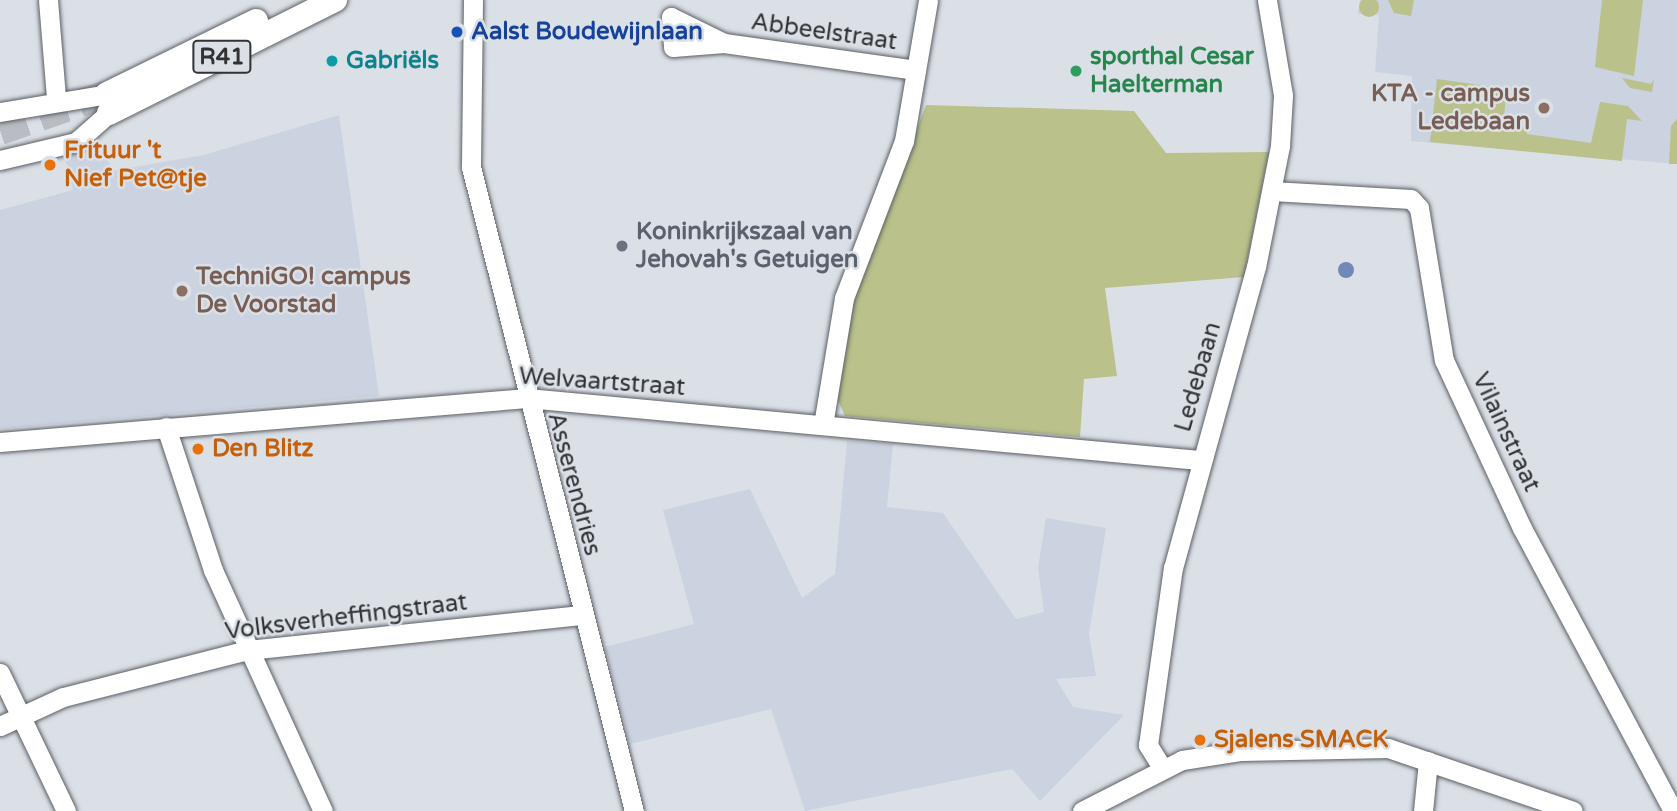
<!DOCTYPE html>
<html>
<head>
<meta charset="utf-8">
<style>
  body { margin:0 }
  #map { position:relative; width:1677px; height:811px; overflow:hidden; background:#dbe0e7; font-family:"Varela Round",sans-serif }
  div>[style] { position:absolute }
  .built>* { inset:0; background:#cbd2e0 }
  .green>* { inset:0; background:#bac18a }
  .round { border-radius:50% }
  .water>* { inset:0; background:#7188b9 }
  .highway-tunnel>* { height:28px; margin-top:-14px; transform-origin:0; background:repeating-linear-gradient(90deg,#b9bdc3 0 28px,transparent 0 42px) }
  .roads { filter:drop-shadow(0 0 2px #5b5f65) drop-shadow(0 0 2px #5b5f65) }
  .minor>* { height:19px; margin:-9.5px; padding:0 9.5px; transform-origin:9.5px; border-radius:9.5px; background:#fff }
  .major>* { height:24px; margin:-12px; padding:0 12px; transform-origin:12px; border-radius:12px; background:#fff }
  .dots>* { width:19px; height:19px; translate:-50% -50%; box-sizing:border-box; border:4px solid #dbe0e7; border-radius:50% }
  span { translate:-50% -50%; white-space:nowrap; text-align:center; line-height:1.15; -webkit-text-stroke:5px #dbe0e7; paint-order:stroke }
  .shield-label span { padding:2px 5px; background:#dbe0e7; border:2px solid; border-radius:5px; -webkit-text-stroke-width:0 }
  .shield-label { font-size:23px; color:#303234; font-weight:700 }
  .transit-label { font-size:24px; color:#164399; font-weight:700 }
  .left { translate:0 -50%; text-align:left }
  .street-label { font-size:24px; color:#303234 }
  .leisure-label { font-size:24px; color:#27864d; font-weight:700 }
  .culture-label { font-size:24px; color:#0d838f; font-weight:700 }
  .education-label { font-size:24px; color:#785e54; font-weight:700 }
  .right { translate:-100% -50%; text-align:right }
  .food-label { font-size:24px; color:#c56008; font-weight:700 }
  .worship-label { font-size:24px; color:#5b616d; font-weight:700 }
</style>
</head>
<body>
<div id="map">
  <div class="built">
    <i style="clip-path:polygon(1360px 0,1677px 0,1677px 164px,1411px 141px,1412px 76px,1375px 72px,1379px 15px,1358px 14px)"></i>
    <i style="clip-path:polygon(339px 115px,379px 396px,0 429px,0 210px,73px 190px,64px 154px,102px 143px,112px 171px,204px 155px)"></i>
    <i style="clip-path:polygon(847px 441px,893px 444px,887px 507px,943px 513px,1016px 619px,1044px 612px,1038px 568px,1046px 518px,1106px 528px,1089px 634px,1096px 676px,1056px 679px,1073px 707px,1124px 715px,1040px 801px,1012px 769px,805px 811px,771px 709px,630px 744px,605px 647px,694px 624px,663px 510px,750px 489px,802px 598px,835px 574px)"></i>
  </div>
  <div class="green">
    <i class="round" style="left:1359px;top:-3px;width:20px;height:20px"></i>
    <i style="clip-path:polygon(1388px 0,1414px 0,1411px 16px,1394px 13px)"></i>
    <i style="clip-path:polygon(1602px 0,1643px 0,1634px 76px,1595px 67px)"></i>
    <i style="clip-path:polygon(1622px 78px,1651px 84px,1654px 79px,1652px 92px,1630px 88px)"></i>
    <i style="clip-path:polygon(1437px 79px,1507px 89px,1503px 124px,1527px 128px,1527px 134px,1591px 143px,1600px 102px,1628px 106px,1642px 121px,1627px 119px,1622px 161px,1430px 142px)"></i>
    <i style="clip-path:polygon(926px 105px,1134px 111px,1166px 153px,1269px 152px,1244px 277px,1105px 288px,1117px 376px,1084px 379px,1080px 437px,845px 416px,836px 396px,851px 309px)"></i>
    <i style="clip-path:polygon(1677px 119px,1677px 164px,1669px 164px,1671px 126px)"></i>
  </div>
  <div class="water">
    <i class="round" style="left:1338px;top:262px;width:16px;height:16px"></i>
  </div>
  <div class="highway-tunnel">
    <i style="left:0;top:131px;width:113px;rotate:-19.1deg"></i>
  </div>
  <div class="roads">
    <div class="minor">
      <i style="left:48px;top:0;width:97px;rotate:85.3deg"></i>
      <i style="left:473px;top:0;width:167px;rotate:90.7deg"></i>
      <i style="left:471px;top:167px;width:664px;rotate:75.8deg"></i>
      <i style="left:724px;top:43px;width:59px;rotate:-153.9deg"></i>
      <i style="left:671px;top:17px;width:30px;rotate:86deg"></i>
      <i style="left:673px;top:47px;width:51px;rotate:-4.5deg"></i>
      <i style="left:724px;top:43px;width:194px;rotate:8deg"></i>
      <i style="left:0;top:112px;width:109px;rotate:-9.5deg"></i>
      <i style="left:0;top:160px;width:78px;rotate:-13.3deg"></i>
      <i style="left:76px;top:142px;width:44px;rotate:-41.3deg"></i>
      <i style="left:1272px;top:191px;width:139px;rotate:3.3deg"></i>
      <i style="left:1411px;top:199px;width:12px;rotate:48deg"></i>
      <i style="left:1419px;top:208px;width:154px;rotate:80.7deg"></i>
      <i style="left:1444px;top:360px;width:185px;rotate:65.1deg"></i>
      <i style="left:1522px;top:528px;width:321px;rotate:61.9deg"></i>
      <i style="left:823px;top:425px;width:129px;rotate:-80.6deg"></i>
      <i style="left:844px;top:298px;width:168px;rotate:-69.1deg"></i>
      <i style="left:904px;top:141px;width:143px;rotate:-80.3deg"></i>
      <i style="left:166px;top:427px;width:151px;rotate:71.8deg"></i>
      <i style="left:213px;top:570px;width:265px;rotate:65.5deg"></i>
      <i style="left:0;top:442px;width:529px;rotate:-4.77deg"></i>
      <i style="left:527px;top:398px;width:675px;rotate:5.27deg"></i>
      <i style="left:0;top:673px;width:153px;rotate:64.4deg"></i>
      <i style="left:0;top:726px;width:69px;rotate:-24.7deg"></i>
      <i style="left:63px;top:697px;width:191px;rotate:-14.3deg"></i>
      <i style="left:248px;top:650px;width:337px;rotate:-6deg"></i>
      <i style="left:1161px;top:766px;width:25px;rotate:-122deg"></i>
      <i style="left:1148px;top:745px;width:179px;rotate:-82deg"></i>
      <i style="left:1173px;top:568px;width:312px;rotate:-74.6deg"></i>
      <i style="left:1256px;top:267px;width:123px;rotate:-78.8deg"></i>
      <i style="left:1280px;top:146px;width:51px;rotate:-86.6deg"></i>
      <i style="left:1283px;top:95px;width:96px;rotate:-99.6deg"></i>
      <i style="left:1082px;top:811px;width:112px;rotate:-27deg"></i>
      <i style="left:1182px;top:760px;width:60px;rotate:-8.7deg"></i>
      <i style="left:1241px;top:751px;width:147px;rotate:-1.2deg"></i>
      <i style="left:1388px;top:748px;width:195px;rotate:18.8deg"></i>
      <i style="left:1423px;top:811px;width:50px;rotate:-84.3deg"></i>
    </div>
    <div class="major">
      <i style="left:107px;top:94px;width:166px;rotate:-26.1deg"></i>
      <i style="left:109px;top:113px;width:253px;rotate:-26.6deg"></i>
    </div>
  </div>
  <div class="dots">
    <i style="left:457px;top:32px;background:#1a4fb4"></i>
    <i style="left:332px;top:61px;background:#0f9aa8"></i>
    <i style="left:1076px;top:71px;background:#2e9e5b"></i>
    <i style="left:1544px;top:108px;background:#8d6e63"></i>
    <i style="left:50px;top:165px;background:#e8710a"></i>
    <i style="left:622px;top:246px;background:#6b7280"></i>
    <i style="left:182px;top:291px;background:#8d6e63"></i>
    <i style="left:198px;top:449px;background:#e8710a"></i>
    <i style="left:1200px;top:740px;background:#e8710a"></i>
  </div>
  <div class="shield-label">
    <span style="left:222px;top:57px">R41</span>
  </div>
  <div class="transit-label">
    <span class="left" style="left:471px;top:32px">Aalst Boudewijnlaan</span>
  </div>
  <div class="street-label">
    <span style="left:824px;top:32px;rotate:8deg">Abbeelstraat</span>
    <span style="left:1198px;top:377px;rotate:-74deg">Ledebaan</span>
    <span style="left:602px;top:382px;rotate:4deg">Welvaartstraat</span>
    <span style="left:1506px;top:432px;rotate:65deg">Vilainstraat</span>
    <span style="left:574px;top:484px;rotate:75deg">Asserendries</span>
    <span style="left:346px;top:617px;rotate:-7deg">Volksverheffingstraat</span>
  </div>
  <div class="leisure-label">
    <span class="left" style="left:1090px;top:71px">sporthal Cesar<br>Haelterman</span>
  </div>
  <div class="culture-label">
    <span class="left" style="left:346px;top:61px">Gabriëls</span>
  </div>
  <div class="education-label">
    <span class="right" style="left:1530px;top:108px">KTA - campus<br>Ledebaan</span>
    <span class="left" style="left:196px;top:291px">TechniGO! campus<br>De Voorstad</span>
  </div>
  <div class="food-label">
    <span class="left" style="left:64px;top:165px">Frituur 't<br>Nief Pet@tje</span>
    <span class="left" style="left:212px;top:449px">Den Blitz</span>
    <span class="left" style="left:1214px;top:740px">Sjalens SMACK</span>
  </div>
  <div class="worship-label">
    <span class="left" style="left:636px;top:246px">Koninkrijkszaal van<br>Jehovah's Getuigen</span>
  </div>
</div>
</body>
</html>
